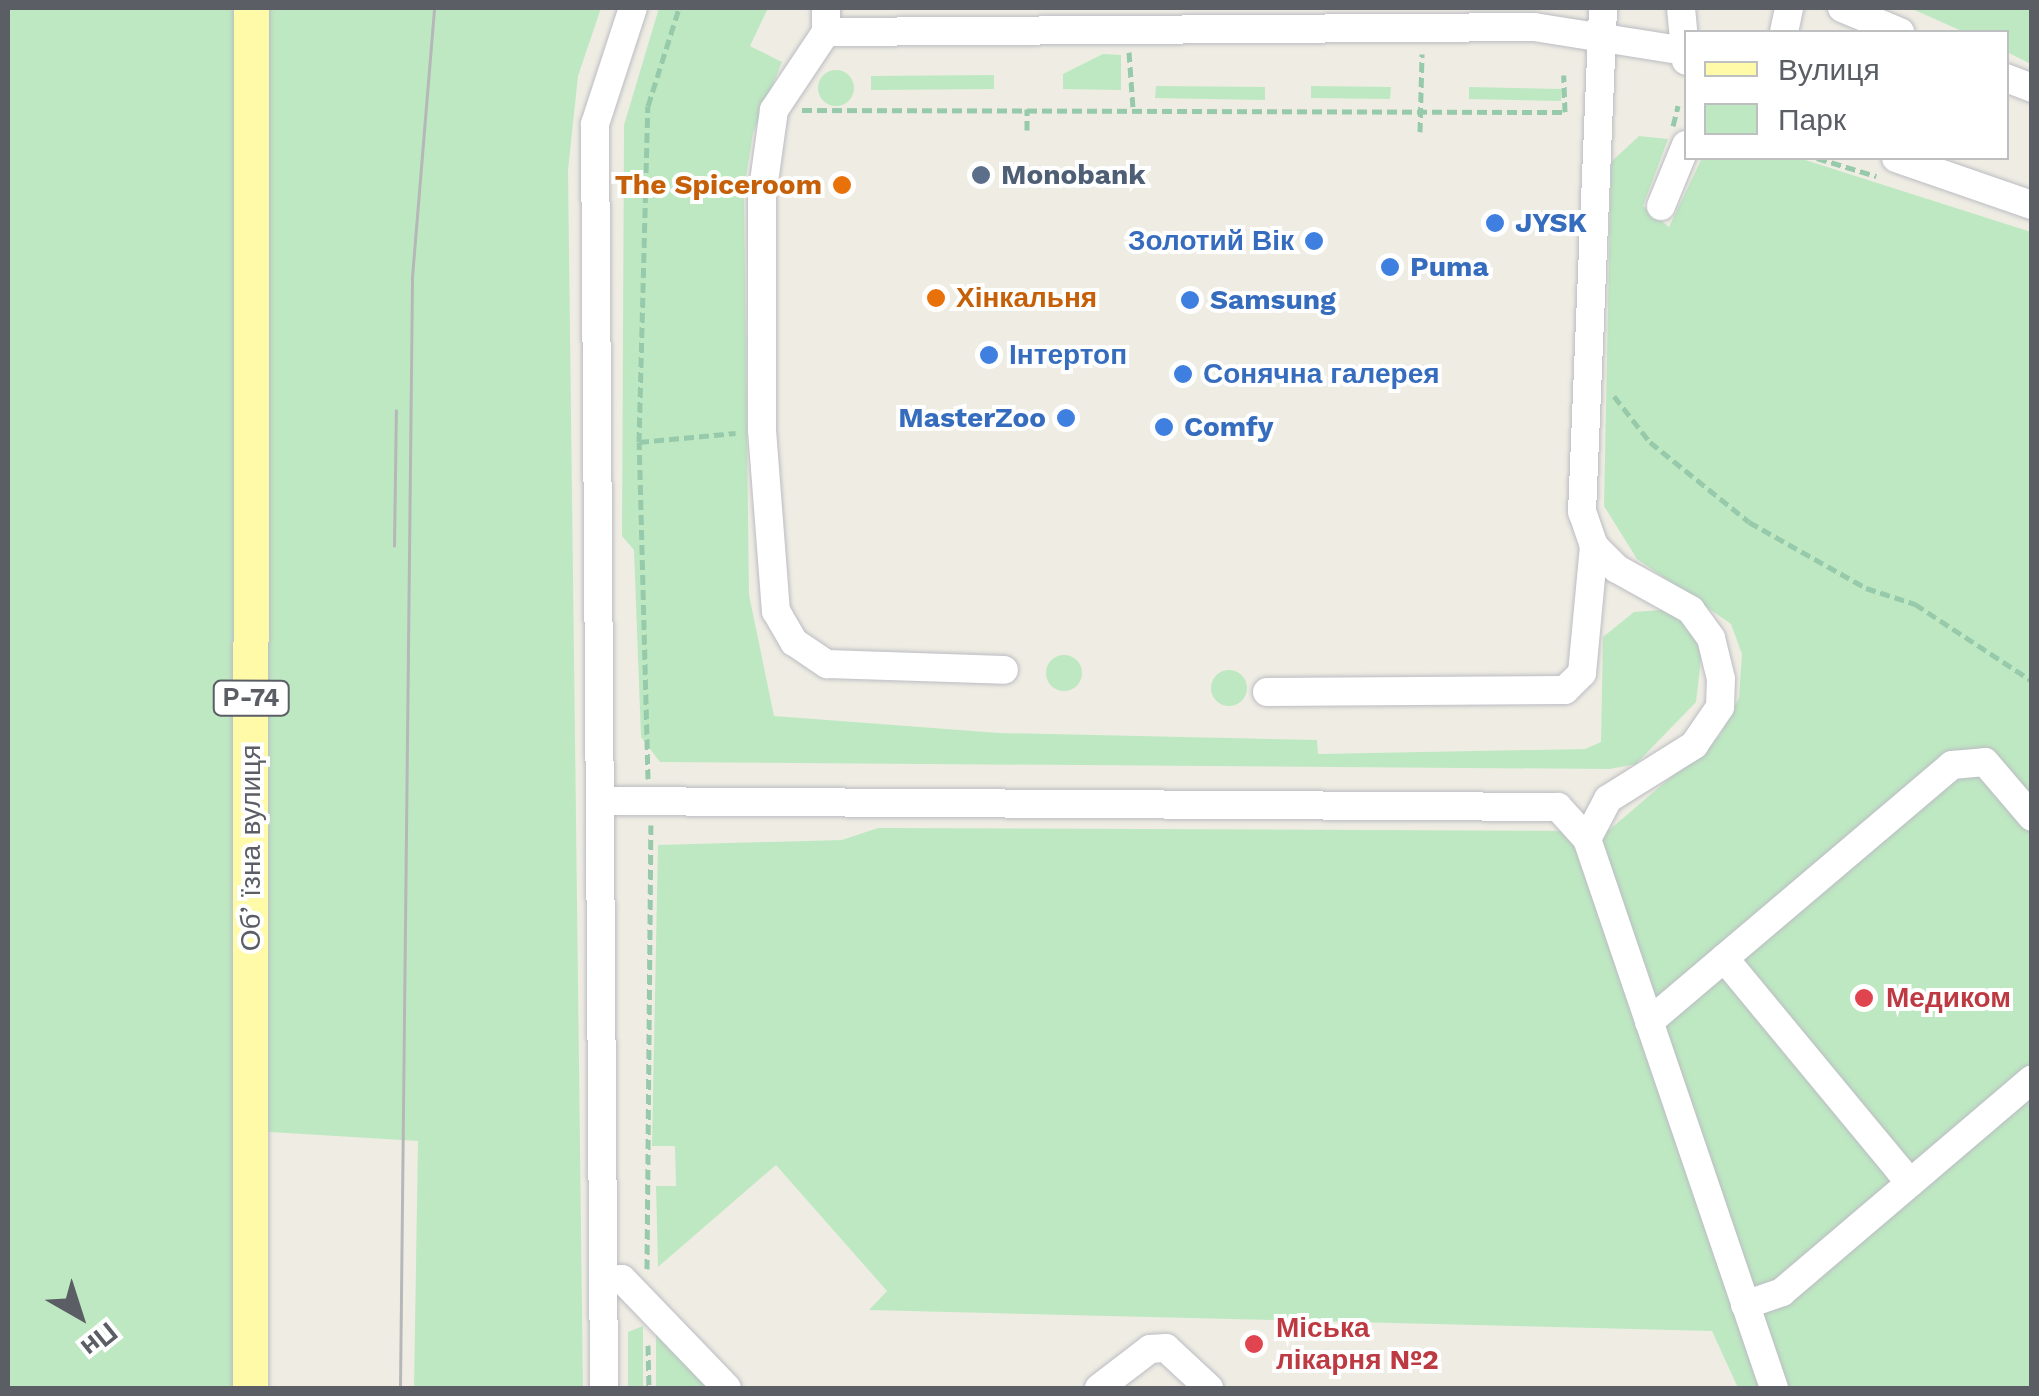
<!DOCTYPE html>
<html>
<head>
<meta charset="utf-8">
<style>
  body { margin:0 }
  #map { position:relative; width:2039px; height:1396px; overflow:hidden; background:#efede3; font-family:"Work Sans",sans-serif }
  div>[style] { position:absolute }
  .green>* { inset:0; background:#bee8c2 }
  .round { border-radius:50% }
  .path>* { height:5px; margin-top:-2.5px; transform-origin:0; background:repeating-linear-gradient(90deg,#96caab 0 10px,transparent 0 15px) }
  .roads { filter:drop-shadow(0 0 2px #bbbcc3) drop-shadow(0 0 2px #bbbcc3) }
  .minor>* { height:28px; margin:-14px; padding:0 14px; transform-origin:14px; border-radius:14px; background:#fff }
  .major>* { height:35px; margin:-17.5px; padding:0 17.5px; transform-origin:17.5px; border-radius:17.5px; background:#fffaa8 }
  .tram>* { height:2.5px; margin:-1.25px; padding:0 1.25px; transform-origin:1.25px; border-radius:1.25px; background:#b6b7b8 }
  .dots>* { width:28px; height:28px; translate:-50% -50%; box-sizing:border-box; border:5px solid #fff; border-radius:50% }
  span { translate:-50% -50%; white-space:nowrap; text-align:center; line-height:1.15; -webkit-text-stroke:8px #fff; paint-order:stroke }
  .shield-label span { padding:2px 8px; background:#fff; border:2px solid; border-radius:8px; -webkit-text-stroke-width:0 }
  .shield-label { font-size:25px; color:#5b5e65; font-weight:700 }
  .service-label { font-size:28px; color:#4e5e75; font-weight:700 }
  .left { translate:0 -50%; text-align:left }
  .food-label { font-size:28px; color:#c56008; font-weight:700 }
  .right { translate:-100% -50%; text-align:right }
  .shop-label { font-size:28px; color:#366cbe; font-weight:700 }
  .street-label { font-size:28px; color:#5b5e65 }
  .health-label { font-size:28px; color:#be3a42; font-weight:700 }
  .frame { position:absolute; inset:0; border:10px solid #5b5e65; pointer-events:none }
  .legend { position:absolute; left:1684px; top:30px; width:325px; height:130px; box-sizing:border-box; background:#fff; border:2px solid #bdbfc1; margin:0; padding:12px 18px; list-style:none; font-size:30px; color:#5b5e65 }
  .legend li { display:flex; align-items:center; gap:20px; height:50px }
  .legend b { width:50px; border:2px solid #bdbfc1 }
  .north { position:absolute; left:30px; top:1266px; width:100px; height:100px; -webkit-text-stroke:8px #fff; paint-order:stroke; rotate:141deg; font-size:28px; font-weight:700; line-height:40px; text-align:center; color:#5b5e65 }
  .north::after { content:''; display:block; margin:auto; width:35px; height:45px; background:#5b5e65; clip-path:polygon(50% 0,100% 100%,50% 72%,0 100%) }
</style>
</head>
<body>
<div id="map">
  <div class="green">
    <i style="clip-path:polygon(8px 8px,601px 8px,578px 76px,568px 170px,583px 1388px,414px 1388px,418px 1141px,252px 1131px,250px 1388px,8px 1388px)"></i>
    <i style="clip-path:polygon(659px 8px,768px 8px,750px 46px,782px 62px,753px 133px,744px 190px,749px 595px,774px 716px,999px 733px,1317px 740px,1318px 754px,1585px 749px,1601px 742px,1603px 637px,1634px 612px,1661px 610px,1680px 616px,1702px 651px,1696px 702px,1636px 764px,1610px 769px,660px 762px,641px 737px,634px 550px,622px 536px,624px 125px)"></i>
    <i style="clip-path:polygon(1910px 8px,2031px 8px,2031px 64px,2007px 52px,2006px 32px,1964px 32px)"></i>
    <i style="clip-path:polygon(1103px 54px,1121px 55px,1121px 90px,1063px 89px,1063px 74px)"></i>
    <i class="round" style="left:818px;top:70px;width:36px;height:36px"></i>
    <i style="clip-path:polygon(994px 75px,994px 89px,871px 90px,871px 76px)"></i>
    <i style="clip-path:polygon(1156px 86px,1265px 87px,1265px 100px,1155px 98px)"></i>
    <i style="clip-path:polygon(1311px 86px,1391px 87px,1390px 99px,1311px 98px)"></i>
    <i style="clip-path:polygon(1469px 87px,1562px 89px,1561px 101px,1469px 99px)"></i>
    <i style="clip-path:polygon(1639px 136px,1668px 139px,1643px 206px,1669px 227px,1702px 158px,1799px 158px,2031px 232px,2031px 1388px,1738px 1388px,1712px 1331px,869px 1310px,887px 1291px,776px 1165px,658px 1267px,656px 1186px,676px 1186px,675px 1146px,652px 1146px,658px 845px,842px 840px,878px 828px,1608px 831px,1720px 735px,1739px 698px,1742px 654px,1731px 624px,1637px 559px,1604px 506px,1611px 162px)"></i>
    <i class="round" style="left:1046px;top:655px;width:36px;height:36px"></i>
    <i class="round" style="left:1211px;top:670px;width:36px;height:36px"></i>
    <i style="clip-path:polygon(643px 1326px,643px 1388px,628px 1388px,628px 1332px)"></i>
    <i style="clip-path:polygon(656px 1332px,708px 1388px,656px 1388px)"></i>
  </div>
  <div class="path">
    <i style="left:1129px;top:52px;width:56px;rotate:85.9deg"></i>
    <i style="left:802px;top:110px;width:763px;rotate:0.15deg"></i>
    <i style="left:1565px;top:112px;width:37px;rotate:-92deg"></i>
    <i style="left:1673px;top:126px;width:21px;rotate:-76deg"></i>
    <i style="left:1027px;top:130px;width:21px;rotate:-90deg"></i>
    <i style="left:1420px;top:132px;width:78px;rotate:-88.5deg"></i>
    <i style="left:1817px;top:158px;width:62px;rotate:17deg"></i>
    <i style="left:1614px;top:396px;width:58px;rotate:52deg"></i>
    <i style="left:1650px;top:442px;width:127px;rotate:38.9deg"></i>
    <i style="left:1749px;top:522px;width:134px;rotate:29.4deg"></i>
    <i style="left:1866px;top:588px;width:52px;rotate:18.1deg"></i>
    <i style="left:1915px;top:604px;width:140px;rotate:33.3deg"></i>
    <i style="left:639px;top:442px;width:97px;rotate:-5.3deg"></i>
    <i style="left:648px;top:779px;width:337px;rotate:-91.5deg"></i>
    <i style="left:639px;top:442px;width:336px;rotate:-88.5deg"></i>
    <i style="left:648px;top:106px;width:103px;rotate:-72.4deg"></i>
    <i style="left:647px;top:1269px;width:444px;rotate:-89.5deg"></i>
    <i style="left:648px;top:1345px;width:43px;rotate:88.7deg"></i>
  </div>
  <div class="roads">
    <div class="minor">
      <i style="left:826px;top:8px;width:24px;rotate:90deg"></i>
      <i style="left:826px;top:32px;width:708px;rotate:-0.4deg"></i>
      <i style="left:1534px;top:27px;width:154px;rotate:9deg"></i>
      <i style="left:1681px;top:8px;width:53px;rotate:84.6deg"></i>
      <i style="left:1842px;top:8px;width:63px;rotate:22.5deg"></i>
      <i style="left:826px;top:32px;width:94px;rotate:123.7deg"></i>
      <i style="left:774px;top:110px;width:87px;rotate:97.9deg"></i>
      <i style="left:762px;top:196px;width:234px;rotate:90deg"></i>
      <i style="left:762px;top:430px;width:182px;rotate:85.6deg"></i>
      <i style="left:776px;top:611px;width:36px;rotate:60deg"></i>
      <i style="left:794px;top:642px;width:40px;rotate:34deg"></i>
      <i style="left:827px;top:664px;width:177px;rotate:1.9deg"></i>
      <i style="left:1784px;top:32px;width:25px;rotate:-78deg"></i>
      <i style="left:2006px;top:78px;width:28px;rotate:21deg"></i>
      <i style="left:1896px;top:158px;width:144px;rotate:19.1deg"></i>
      <i style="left:1661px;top:206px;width:66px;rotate:-67.7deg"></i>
      <i style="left:1267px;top:692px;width:298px;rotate:-0.4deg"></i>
      <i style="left:1565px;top:690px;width:24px;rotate:-45deg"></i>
      <i style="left:1582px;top:673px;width:128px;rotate:-84.6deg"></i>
      <i style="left:605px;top:801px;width:953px;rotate:0.36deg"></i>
      <i style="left:1558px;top:807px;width:43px;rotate:47.8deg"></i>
      <i style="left:1587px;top:839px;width:580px;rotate:71.19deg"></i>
      <i style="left:1587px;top:839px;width:45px;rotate:-62.3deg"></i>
      <i style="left:1608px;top:799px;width:102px;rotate:-32.1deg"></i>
      <i style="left:1694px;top:745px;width:46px;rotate:-55.6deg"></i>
      <i style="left:1720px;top:707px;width:28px;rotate:-88deg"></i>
      <i style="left:1721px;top:679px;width:42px;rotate:-103.7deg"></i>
      <i style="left:1711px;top:638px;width:34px;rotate:-126deg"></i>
      <i style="left:1691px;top:610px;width:85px;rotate:-151deg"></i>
      <i style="left:1617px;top:569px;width:33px;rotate:-135deg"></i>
      <i style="left:1594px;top:546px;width:36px;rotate:-109deg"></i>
      <i style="left:1582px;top:512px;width:504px;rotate:-87.61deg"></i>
      <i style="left:1724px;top:958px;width:292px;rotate:50.4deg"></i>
      <i style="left:1649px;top:1022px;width:397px;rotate:-40.3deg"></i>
      <i style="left:1952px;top:765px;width:33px;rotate:-5deg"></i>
      <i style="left:1985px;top:762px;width:72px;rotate:49.5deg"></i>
      <i style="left:604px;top:1280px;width:18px;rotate:-3deg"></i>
      <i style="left:622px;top:1279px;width:151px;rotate:46.1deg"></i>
      <i style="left:1745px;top:1305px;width:39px;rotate:-19deg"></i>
      <i style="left:1782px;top:1292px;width:328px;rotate:-40.4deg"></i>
      <i style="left:604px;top:1388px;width:1264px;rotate:-90.41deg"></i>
      <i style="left:595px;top:124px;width:122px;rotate:-71.9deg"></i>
      <i style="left:1099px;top:1388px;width:64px;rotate:-37.4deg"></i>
      <i style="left:1150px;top:1349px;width:16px;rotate:-4deg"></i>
      <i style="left:1166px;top:1348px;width:59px;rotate:42.9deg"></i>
    </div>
    <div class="major">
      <i style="left:250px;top:1388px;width:1380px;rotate:-89.96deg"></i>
    </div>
  </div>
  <div class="tram">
    <i style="left:394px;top:546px;width:135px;rotate:-89.2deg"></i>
    <i style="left:400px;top:1388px;width:1111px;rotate:-89.38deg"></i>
    <i style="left:412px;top:277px;width:270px;rotate:-85.3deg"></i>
  </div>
  <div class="dots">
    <i style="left:981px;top:175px;background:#5c6f8a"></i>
    <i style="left:842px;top:185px;background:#e8710a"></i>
    <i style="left:1495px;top:223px;background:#3f7fe0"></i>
    <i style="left:1314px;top:241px;background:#3f7fe0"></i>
    <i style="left:1390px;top:267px;background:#3f7fe0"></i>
    <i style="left:936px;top:298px;background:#e8710a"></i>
    <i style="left:1190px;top:300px;background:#3f7fe0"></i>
    <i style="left:989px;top:355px;background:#3f7fe0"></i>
    <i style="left:1183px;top:374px;background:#3f7fe0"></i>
    <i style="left:1066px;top:418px;background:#3f7fe0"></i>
    <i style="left:1164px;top:427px;background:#3f7fe0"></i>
    <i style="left:1864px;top:998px;background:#e0444e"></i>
    <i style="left:1254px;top:1344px;background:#e0444e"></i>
  </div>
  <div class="shield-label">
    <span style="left:251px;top:698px">Р-74</span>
  </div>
  <div class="service-label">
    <span class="left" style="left:1001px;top:175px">Monobank</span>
  </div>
  <div class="food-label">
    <span class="right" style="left:822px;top:185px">The Spiceroom</span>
    <span class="left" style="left:956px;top:298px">Хінкальня</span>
  </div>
  <div class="shop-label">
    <span class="left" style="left:1515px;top:223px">JYSK</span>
    <span class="right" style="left:1294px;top:241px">Золотий Вік</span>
    <span class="left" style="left:1410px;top:267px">Puma</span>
    <span class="left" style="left:1210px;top:300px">Samsung</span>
    <span class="left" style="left:1009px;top:355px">Інтертоп</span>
    <span class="left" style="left:1203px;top:374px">Сонячна галерея</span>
    <span class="right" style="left:1046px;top:418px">MasterZoo</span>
    <span class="left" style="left:1184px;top:427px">Comfy</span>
  </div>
  <div class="street-label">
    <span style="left:251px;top:848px;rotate:-90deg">Обʼїзна вулиця</span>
  </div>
  <div class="health-label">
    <span class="left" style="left:1886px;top:998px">Медиком</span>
    <span class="left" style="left:1276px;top:1344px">Міська<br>лікарня №2</span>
  </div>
  <div class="frame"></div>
  <ul class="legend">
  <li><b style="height:12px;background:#fffaa8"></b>Вулиця</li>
  <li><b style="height:28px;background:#bee8c2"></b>Парк</li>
  </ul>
  <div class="north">Пн</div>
</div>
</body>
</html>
